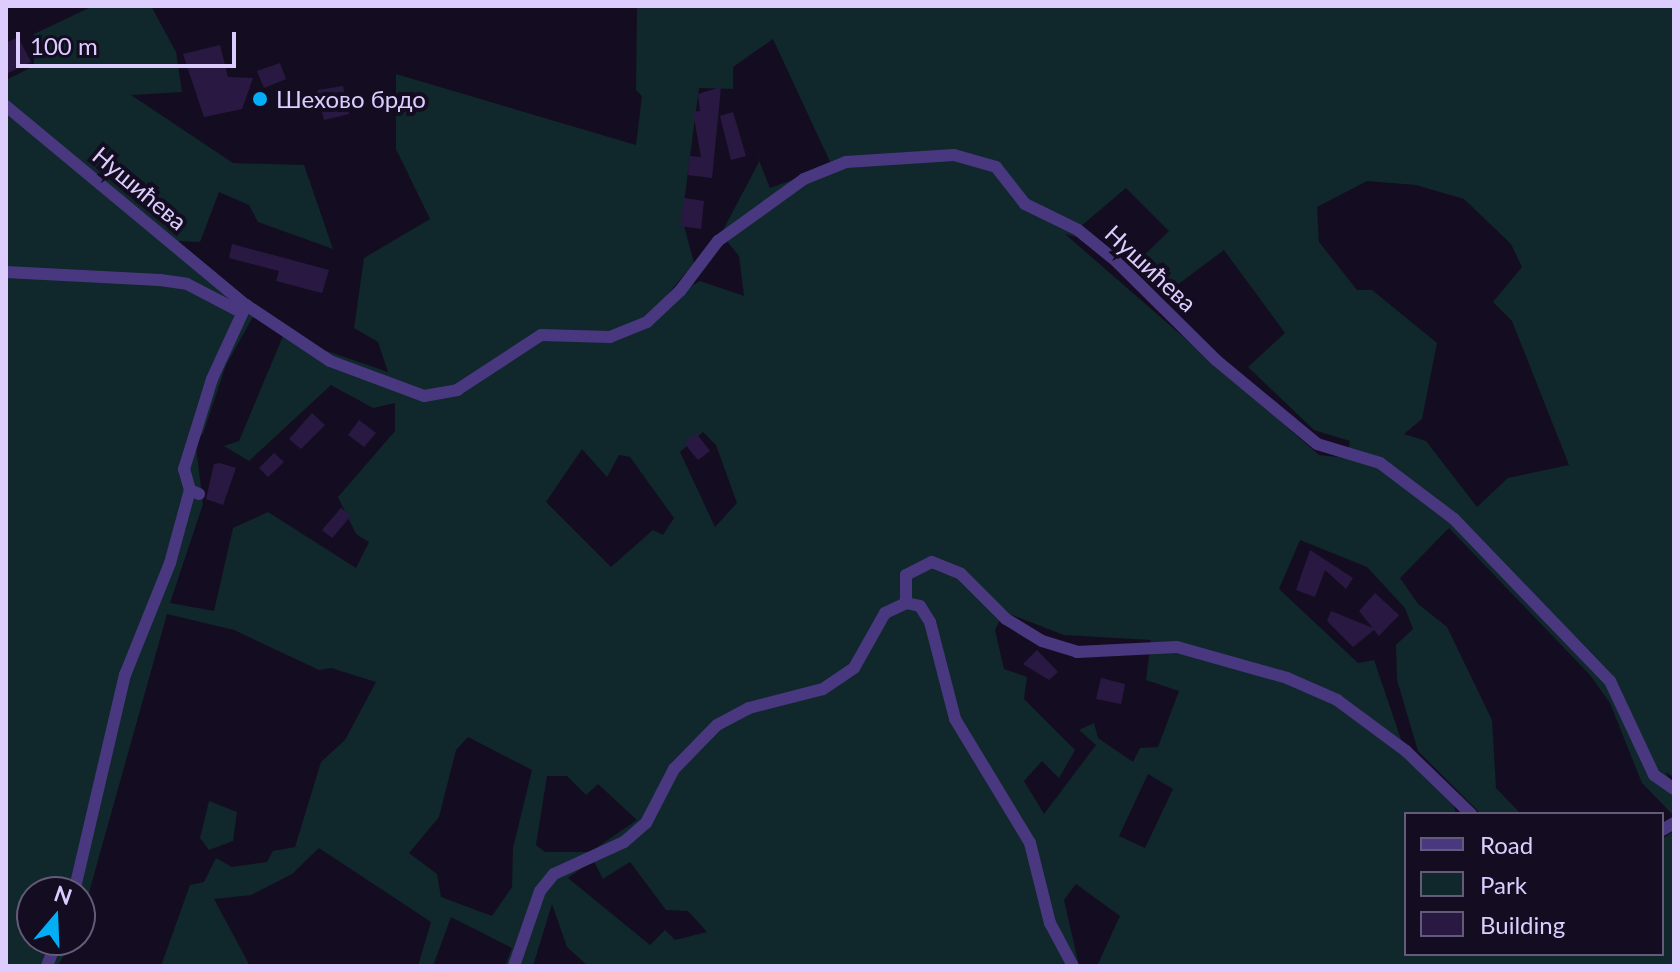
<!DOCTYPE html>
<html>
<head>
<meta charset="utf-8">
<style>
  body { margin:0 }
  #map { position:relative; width:1680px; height:972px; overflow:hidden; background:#140d21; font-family:Lato,sans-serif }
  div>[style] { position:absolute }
  .green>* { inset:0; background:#10272b }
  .building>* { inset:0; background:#291942 }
  .street>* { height:12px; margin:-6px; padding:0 6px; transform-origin:6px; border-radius:6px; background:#493880 }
  .dots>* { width:22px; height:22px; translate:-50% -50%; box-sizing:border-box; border:4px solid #140d21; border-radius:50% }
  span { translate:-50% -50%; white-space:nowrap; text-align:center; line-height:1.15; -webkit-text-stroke:8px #140d21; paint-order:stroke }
  .poi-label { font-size:24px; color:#ddcdff }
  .left { translate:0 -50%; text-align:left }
  .street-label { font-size:24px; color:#ddcdff }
  .frame { position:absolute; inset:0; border:8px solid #ddcdff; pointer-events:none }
  .legend { position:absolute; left:1404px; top:812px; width:260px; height:144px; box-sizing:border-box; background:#140d21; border:2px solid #645a7a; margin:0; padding:10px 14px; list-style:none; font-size:24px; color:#ddcdff }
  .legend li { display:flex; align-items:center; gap:16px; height:40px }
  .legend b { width:40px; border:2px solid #645a7a }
  .north { position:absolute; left:16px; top:876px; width:80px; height:80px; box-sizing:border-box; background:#140d21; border:2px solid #645a7a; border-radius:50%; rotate:19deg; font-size:22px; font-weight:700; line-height:32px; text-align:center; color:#ddcdff }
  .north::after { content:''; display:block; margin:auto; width:28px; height:36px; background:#02aef6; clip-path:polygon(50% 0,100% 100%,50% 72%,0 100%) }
  .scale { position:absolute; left:16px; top:32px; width:220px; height:36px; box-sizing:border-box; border:4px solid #ddcdff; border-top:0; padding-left:10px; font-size:24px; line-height:28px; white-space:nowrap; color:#ddcdff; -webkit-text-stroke:6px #140d21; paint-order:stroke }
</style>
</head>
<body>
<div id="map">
  <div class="green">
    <i style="clip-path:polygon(evenodd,93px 6px,151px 6px,176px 52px,182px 92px,131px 95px,233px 163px,304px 165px,333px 249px,258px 222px,249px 205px,219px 192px,200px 242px,177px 241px,254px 315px,226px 365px,203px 434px,195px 439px,203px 504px,170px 603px,214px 611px,233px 528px,268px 512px,356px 568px,369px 542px,356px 534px,338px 497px,395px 431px,395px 403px,373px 408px,331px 385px,249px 461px,224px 446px,239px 441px,283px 336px,388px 372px,378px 342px,354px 328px,364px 258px,430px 219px,396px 149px,396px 74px,636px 145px,642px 96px,636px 90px,637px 6px,1674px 6px,1674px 777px,1665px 772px,1674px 785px,1674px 816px,1642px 783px,1610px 703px,1590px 675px,1449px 528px,1400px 578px,1418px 604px,1447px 627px,1492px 720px,1496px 788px,1521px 814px,1481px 814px,1418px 751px,1397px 680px,1396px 645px,1413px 629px,1405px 608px,1367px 567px,1300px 540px,1279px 589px,1358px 663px,1374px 660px,1408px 760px,1454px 806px,1456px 814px,1406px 814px,1406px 954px,1662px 954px,1662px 839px,1674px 831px,1674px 966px,1097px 966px,1120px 916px,1076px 884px,1064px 900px,1079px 966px,588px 966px,567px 947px,552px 904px,533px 966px,505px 966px,512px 948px,451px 917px,433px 966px,418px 966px,431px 922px,319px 848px,292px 874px,251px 895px,214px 899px,250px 966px,161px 966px,190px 885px,204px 882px,216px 858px,232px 867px,267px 862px,273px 851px,295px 847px,321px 762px,345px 740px,376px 682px,331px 668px,319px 670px,234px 630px,167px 614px,86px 903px,80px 913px,80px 892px,32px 892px,32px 940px,71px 942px,58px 966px,6px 966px,6px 80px,34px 66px,34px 34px,93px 6px,773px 39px,832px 166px,770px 188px,756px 153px,759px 162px,721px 234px,739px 256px,744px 296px,700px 281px,658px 306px,694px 263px,682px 218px,699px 88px,733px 89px,733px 67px,773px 39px,93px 6px,1367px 181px,1416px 185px,1464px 199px,1511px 244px,1522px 267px,1493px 302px,1512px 321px,1569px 465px,1508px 478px,1477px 507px,1426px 441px,1404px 434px,1422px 419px,1437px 343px,1372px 290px,1357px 290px,1319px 242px,1317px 207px,1367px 181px,93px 6px,1126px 188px,1169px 231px,1139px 260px,1169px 291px,1224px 250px,1285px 333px,1248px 367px,1314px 430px,1350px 441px,1347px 458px,1319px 455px,1065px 234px,1099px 243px,1080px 227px,1126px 188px,93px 6px,703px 432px,716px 445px,737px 503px,715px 527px,680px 452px,703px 432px,93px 6px,582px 449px,607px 477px,619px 455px,630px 457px,674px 518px,663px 535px,653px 530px,611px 567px,546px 502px,582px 449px,93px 6px,1004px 612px,1064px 635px,1151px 640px,1146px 680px,1179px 691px,1158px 747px,1140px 748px,1133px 762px,1098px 738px,1094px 723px,1079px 730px,1096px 745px,1044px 814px,1024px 781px,1042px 761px,1059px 778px,1075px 750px,1024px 699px,1027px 677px,1004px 669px,995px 630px,1004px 612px,93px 6px,468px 737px,532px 770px,513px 848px,512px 887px,492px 916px,441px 897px,437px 874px,409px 853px,439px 817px,456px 750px,468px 737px,93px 6px,1148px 774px,1173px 789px,1145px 848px,1119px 836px,1148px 774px,93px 6px,547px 776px,567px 776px,586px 795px,598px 784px,637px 820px,590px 852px,545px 852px,536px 845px,547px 776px,93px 6px,593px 860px,603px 879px,630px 862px,666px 910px,688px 911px,707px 932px,675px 940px,665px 930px,650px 945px,568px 878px,593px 860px)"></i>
    <i style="clip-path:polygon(209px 801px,237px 812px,233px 841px,209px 850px,200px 838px)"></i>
  </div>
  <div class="building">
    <i style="clip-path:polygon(18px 37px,31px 62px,6px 74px,6px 43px)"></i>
    <i style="clip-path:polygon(220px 45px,228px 77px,253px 78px,242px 109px,204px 117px,183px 54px)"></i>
    <i style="clip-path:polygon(280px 63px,286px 79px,264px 88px,257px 71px)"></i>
    <i style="clip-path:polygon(343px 86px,349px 114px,324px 120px,321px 108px,310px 102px,318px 90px)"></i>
    <i style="clip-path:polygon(721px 87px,712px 178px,688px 175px,689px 156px,701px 157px,693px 112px,700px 111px,698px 94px)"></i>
    <i style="clip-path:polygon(733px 112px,746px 156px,731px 160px,720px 116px)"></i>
    <i style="clip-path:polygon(684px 198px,704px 201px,701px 229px,680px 226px)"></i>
    <i style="clip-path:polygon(232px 244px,329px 270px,322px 293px,276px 281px,279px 271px,229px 258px)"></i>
    <i style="clip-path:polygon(312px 413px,325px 425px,301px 449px,289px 439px)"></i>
    <i style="clip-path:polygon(359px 420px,376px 433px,364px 447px,348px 435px)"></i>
    <i style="clip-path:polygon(696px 433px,710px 451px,698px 460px,684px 443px)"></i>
    <i style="clip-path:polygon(274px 453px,284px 462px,268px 477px,259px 468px)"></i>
    <i style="clip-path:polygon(220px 463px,236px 468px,223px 505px,206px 499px,214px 464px)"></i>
    <i style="clip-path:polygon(341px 508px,351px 516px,332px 538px,322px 530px)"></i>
    <i style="clip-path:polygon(1310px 550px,1353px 578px,1346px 589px,1325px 570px,1315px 597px,1296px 590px)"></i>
    <i style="clip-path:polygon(1375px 593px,1399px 615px,1379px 636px,1374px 630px,1353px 647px,1327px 621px,1331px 611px,1373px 628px,1359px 611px)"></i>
    <i style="clip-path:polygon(1037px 650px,1058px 672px,1049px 680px,1023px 664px)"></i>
    <i style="clip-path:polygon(1101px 678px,1125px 684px,1121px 704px,1096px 699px)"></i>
  </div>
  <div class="street">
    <i style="left:6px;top:106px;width:312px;rotate:39.7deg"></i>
    <i style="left:246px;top:305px;width:101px;rotate:33.7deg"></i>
    <i style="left:330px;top:361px;width:100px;rotate:20.4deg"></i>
    <i style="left:424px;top:396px;width:34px;rotate:-10deg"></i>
    <i style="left:457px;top:390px;width:100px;rotate:-33.2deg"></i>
    <i style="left:541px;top:335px;width:69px;rotate:1.7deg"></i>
    <i style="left:610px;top:337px;width:40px;rotate:-22deg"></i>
    <i style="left:647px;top:322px;width:45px;rotate:-43.2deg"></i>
    <i style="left:680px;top:291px;width:63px;rotate:-52.8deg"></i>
    <i style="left:718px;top:241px;width:106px;rotate:-35.8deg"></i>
    <i style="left:804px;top:179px;width:45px;rotate:-22deg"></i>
    <i style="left:846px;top:162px;width:108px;rotate:-3.7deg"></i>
    <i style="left:954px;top:155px;width:44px;rotate:15.9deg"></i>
    <i style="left:996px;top:167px;width:47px;rotate:51.9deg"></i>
    <i style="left:1025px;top:204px;width:59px;rotate:26.1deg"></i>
    <i style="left:1078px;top:230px;width:49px;rotate:39.2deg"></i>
    <i style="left:1116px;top:261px;width:141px;rotate:44.7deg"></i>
    <i style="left:1216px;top:360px;width:131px;rotate:39.7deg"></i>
    <i style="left:1317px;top:444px;width:66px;rotate:16.8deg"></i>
    <i style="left:1380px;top:463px;width:93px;rotate:37.1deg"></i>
    <i style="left:1454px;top:519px;width:225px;rotate:46.1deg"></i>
    <i style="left:1610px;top:681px;width:104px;rotate:64.9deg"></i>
    <i style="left:1654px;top:775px;width:24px;rotate:35deg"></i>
    <i style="left:6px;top:272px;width:154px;rotate:3deg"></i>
    <i style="left:160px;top:280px;width:27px;rotate:8deg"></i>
    <i style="left:187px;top:284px;width:54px;rotate:27.5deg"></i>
    <i style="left:235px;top:309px;width:12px;rotate:-20deg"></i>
    <i style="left:199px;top:494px;width:10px;rotate:-156deg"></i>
    <i style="left:190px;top:490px;width:22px;rotate:-106deg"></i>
    <i style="left:184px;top:469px;width:94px;rotate:-72.7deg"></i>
    <i style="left:212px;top:379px;width:81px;rotate:-65.3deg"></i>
    <i style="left:906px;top:603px;width:28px;rotate:-90deg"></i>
    <i style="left:906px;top:575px;width:29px;rotate:-27deg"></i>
    <i style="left:932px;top:562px;width:31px;rotate:22deg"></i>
    <i style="left:961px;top:574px;width:64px;rotate:45deg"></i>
    <i style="left:1006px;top:619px;width:42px;rotate:31.4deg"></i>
    <i style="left:1042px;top:641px;width:37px;rotate:17deg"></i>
    <i style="left:1077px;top:652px;width:100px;rotate:-2.9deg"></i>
    <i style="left:1177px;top:647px;width:114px;rotate:15.7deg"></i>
    <i style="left:1287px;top:678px;width:55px;rotate:23.7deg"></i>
    <i style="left:1337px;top:700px;width:86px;rotate:36.5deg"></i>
    <i style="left:1406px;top:751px;width:91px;rotate:44.1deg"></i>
    <i style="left:906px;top:603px;width:14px;rotate:12deg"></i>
    <i style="left:920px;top:606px;width:19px;rotate:58deg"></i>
    <i style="left:930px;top:622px;width:100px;rotate:75.5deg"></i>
    <i style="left:955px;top:719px;width:145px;rotate:58.8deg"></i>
    <i style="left:1030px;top:843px;width:82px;rotate:76deg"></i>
    <i style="left:1050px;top:923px;width:49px;rotate:61.9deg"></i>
    <i style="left:1662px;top:830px;width:14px;rotate:-30deg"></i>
    <i style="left:74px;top:892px;width:223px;rotate:-76.8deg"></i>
    <i style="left:125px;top:675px;width:121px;rotate:-68.1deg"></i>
    <i style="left:170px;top:563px;width:76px;rotate:-74.7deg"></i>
    <i style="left:47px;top:966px;width:28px;rotate:-69deg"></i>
    <i style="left:514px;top:966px;width:79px;rotate:-70.9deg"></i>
    <i style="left:540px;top:891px;width:22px;rotate:-51deg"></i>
    <i style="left:554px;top:874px;width:77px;rotate:-24.6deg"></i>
    <i style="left:624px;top:842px;width:29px;rotate:-41deg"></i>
    <i style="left:646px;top:823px;width:61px;rotate:-62.6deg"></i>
    <i style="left:674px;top:769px;width:62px;rotate:-45.7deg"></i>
    <i style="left:717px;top:725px;width:36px;rotate:-28deg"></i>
    <i style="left:749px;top:708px;width:76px;rotate:-14.4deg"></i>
    <i style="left:823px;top:689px;width:37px;rotate:-34deg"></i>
    <i style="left:854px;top:668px;width:63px;rotate:-60.6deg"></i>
    <i style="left:885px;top:613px;width:23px;rotate:-25deg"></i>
  </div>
  <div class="dots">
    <i style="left:260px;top:99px;background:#02aef6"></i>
  </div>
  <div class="poi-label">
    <span class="left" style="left:276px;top:99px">Шехово брдо</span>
  </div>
  <div class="street-label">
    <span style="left:140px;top:188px;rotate:40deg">Нушићева</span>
    <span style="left:1151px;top:268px;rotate:43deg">Нушићева</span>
  </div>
  <div class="frame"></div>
  <ul class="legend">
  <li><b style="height:10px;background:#493880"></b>Road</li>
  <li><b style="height:22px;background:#10272b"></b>Park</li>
  <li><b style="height:22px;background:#291942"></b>Building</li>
  </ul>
  <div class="north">N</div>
  <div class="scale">100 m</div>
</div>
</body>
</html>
